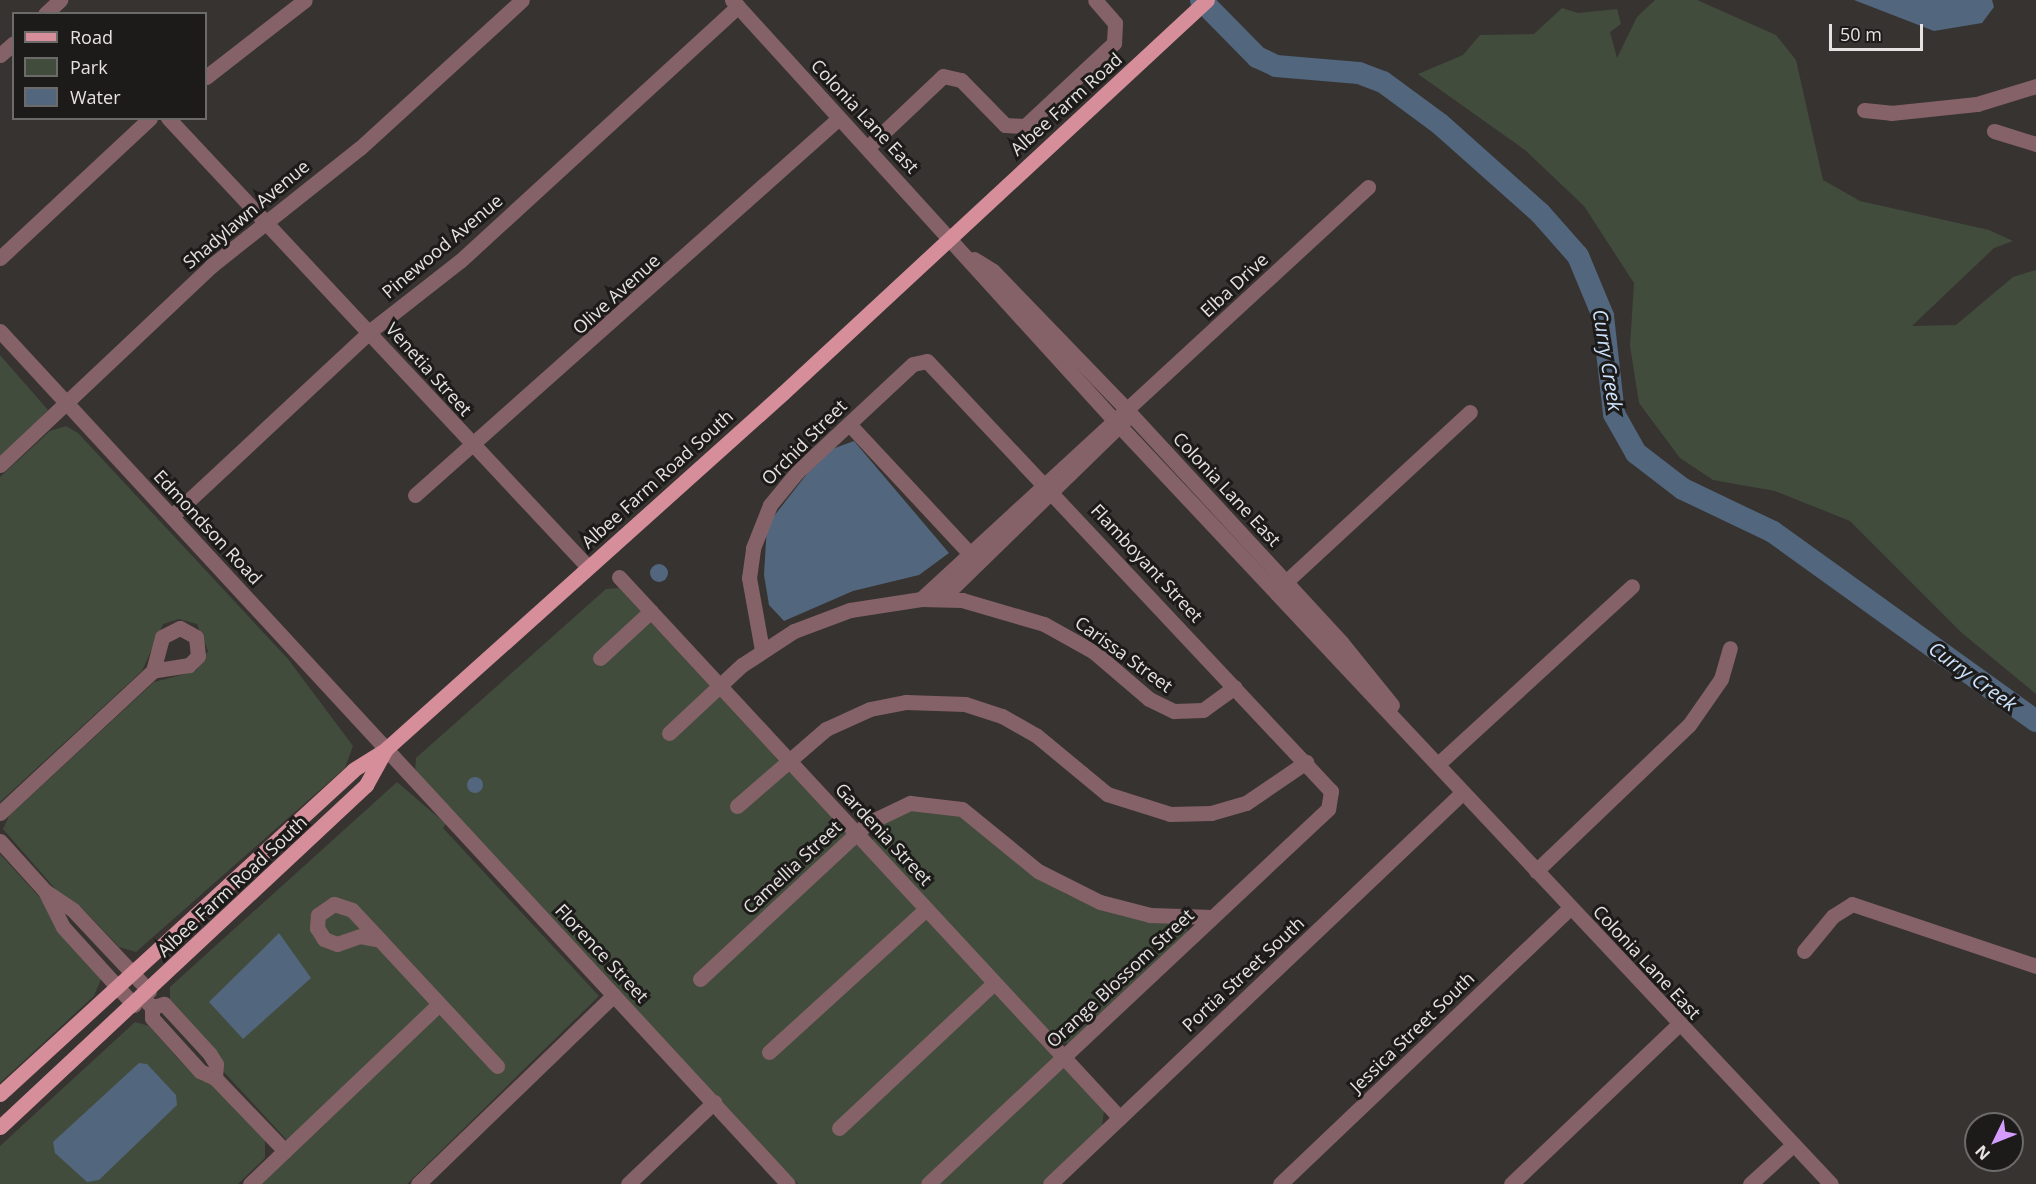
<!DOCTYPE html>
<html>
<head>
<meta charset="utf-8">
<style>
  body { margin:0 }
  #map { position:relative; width:2036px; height:1184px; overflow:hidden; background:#373331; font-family:"Open Sans",sans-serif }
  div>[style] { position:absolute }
  .green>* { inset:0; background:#414c3c }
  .water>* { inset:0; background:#52667d }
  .round { border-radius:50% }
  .river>* { height:22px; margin:-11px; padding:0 11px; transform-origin:11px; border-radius:11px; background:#52667d }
  .minor>* { height:15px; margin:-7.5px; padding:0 7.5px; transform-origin:7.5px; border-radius:7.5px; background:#856268 }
  .major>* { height:15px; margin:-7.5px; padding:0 7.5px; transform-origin:7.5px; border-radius:7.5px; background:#d58e9a }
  span { translate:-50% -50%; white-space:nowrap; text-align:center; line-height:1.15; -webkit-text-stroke:6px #1d1b1a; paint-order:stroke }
  .street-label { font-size:18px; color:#e5e2e1 }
  .water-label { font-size:20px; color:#cde4fe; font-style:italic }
  .legend { position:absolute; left:12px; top:12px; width:195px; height:108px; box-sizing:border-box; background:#1d1b1a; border:2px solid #6d6b6a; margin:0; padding:8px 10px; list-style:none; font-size:18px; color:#e5e2e1 }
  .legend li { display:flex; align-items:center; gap:12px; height:30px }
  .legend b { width:30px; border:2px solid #6d6b6a }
  .north { position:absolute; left:1964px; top:1112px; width:60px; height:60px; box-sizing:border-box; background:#1d1b1a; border:2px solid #6d6b6a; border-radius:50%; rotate:227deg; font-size:16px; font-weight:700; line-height:24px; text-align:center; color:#e5e2e1 }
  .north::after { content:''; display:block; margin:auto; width:21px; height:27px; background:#d49cfc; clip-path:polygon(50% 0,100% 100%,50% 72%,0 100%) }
  .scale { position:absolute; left:1829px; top:24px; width:94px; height:27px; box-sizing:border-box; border:3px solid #e5e2e1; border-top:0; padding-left:8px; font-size:18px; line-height:21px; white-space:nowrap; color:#e5e2e1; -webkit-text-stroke:4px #1d1b1a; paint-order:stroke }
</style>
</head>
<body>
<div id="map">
  <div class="green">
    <i style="clip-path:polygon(1655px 0,1697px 0,1776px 35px,1796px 60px,1823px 180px,1860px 201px,1989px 230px,2013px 241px,1994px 248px,1912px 326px,1956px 325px,2013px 277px,2036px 270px,2036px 694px,1962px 633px,1850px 521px,1775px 491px,1713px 480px,1680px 458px,1639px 403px,1630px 346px,1634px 283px,1584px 206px,1525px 150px,1418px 74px,1463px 55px,1480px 35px,1534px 34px,1562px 8px,1578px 13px,1617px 9px,1621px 24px,1610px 32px,1617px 58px,1637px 17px)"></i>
    <i style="clip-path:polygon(0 355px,48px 410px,0 460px)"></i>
    <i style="clip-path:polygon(66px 426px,78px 433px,288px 659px,353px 746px,345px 768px,136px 952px,119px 947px,81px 907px,58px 892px,3px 829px,9px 816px,154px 682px,196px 671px,208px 651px,197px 624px,179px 619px,163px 624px,142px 671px,0 802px,0 477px,50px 431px)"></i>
    <i style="clip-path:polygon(619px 588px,1104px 1111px,1102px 1126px,1042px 1184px,798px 1184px,415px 771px,416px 758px,606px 589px)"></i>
    <i style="clip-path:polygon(397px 782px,446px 824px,443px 828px,599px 996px,407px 1184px,261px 1184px,296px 1150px,223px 1071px,170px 1000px,170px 987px)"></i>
    <i style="clip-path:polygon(932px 809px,961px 817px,1066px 894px,1119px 915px,1185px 924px,1188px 932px,1071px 1043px,1059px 1043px,872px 842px,878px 825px,911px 810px)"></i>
    <i style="clip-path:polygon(0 854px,44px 902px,101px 979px,94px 996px,0 1083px)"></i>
    <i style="clip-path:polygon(135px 1022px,149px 1026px,183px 1064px,210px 1082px,265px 1140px,265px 1158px,238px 1184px,0 1184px,0 1146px)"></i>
  </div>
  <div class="water">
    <i style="clip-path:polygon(1854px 0,1992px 0,1994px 7px,1982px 23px,1934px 31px)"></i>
    <i style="clip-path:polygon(854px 441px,949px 553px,919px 575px,853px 591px,784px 621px,769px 605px,764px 575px,767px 525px,824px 452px)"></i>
    <i class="round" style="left:650px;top:564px;width:18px;height:18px"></i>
    <i class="round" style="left:467px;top:777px;width:16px;height:16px"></i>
    <i style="clip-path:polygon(279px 933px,311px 978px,243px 1039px,209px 1002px)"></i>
    <i style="clip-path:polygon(139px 1063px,147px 1064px,176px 1095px,177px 1105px,99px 1180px,87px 1182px,55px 1153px,53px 1142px)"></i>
  </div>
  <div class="river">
    <i style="left:1201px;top:0;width:80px;rotate:45.5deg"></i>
    <i style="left:1257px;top:57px;width:21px;rotate:25deg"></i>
    <i style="left:1276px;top:66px;width:83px;rotate:4.8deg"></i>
    <i style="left:1359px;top:73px;width:26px;rotate:21deg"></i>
    <i style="left:1383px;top:82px;width:71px;rotate:36.4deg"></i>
    <i style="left:1440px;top:124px;width:134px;rotate:41.7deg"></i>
    <i style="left:1540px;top:213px;width:57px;rotate:48.5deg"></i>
    <i style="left:1578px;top:256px;width:65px;rotate:67.4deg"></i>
    <i style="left:1603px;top:316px;width:99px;rotate:83.6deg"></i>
    <i style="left:1614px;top:414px;width:45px;rotate:60.6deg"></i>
    <i style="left:1636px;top:453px;width:59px;rotate:37.5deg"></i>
    <i style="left:1683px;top:489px;width:100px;rotate:25.5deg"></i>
    <i style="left:1773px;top:532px;width:324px;rotate:35.7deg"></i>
  </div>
  <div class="minor">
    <i style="left:732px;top:0;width:566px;rotate:47.72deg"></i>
    <i style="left:1113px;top:419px;width:1049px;rotate:46.82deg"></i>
    <i style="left:45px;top:14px;width:21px;rotate:-43deg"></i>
    <i style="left:0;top:55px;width:18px;rotate:-41deg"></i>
    <i style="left:206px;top:77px;width:125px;rotate:-37.9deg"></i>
    <i style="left:1864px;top:110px;width:27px;rotate:6deg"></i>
    <i style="left:1891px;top:113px;width:86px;rotate:-6deg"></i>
    <i style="left:1977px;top:104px;width:62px;rotate:-17deg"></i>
    <i style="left:168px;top:118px;width:615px;rotate:46.91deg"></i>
    <i style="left:1994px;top:131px;width:44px;rotate:17.2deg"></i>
    <i style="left:868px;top:147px;width:103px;rotate:-43.4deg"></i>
    <i style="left:943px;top:76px;width:18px;rotate:13deg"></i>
    <i style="left:961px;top:80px;width:63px;rotate:45.6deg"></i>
    <i style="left:1005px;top:125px;width:20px;rotate:3deg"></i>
    <i style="left:1025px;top:126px;width:122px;rotate:-43deg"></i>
    <i style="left:1114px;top:43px;width:20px;rotate:-87deg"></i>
    <i style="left:1115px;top:23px;width:30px;rotate:-131deg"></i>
    <i style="left:0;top:258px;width:205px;rotate:-43deg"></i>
    <i style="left:974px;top:259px;width:22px;rotate:32deg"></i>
    <i style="left:993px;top:271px;width:194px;rotate:46deg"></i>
    <i style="left:1128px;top:411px;width:314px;rotate:47.3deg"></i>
    <i style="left:1341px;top:642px;width:81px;rotate:51deg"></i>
    <i style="left:0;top:331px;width:1161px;rotate:47.27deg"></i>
    <i style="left:849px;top:424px;width:185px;rotate:47deg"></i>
    <i style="left:0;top:465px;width:290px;rotate:-43.3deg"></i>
    <i style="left:211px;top:266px;width:190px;rotate:-38.4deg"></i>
    <i style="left:360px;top:148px;width:219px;rotate:-42.4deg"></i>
    <i style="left:415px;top:495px;width:567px;rotate:-41.64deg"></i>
    <i style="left:172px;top:516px;width:270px;rotate:-43deg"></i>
    <i style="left:369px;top:332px;width:115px;rotate:-38deg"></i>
    <i style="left:460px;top:261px;width:377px;rotate:-42.5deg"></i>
    <i style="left:619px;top:577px;width:737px;rotate:47.2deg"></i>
    <i style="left:1278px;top:589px;width:261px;rotate:-42.7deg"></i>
    <i style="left:942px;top:598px;width:255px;rotate:-44.2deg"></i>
    <i style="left:921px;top:599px;width:608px;rotate:-42.67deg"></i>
    <i style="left:180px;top:628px;width:18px;rotate:29deg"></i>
    <i style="left:196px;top:637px;width:19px;rotate:84deg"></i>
    <i style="left:198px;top:656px;width:13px;rotate:135deg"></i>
    <i style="left:189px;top:665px;width:36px;rotate:171deg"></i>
    <i style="left:153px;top:671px;width:35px;rotate:-75deg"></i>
    <i style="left:162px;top:637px;width:20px;rotate:-27deg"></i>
    <i style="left:762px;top:650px;width:73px;rotate:-100.2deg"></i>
    <i style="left:749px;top:578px;width:30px;rotate:-82deg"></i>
    <i style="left:753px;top:548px;width:46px;rotate:-68.4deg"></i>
    <i style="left:770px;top:505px;width:43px;rotate:-50.7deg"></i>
    <i style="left:797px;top:472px;width:158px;rotate:-43deg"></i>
    <i style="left:913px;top:364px;width:14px;rotate:-12deg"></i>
    <i style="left:927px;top:361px;width:590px;rotate:46.79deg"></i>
    <i style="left:1331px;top:791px;width:18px;rotate:99deg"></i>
    <i style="left:1328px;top:809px;width:548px;rotate:136.85deg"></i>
    <i style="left:600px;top:658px;width:69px;rotate:-42.7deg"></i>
    <i style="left:669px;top:733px;width:100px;rotate:-43deg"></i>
    <i style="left:742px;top:665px;width:62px;rotate:-33.2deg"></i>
    <i style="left:794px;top:631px;width:60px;rotate:-20.6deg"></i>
    <i style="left:850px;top:610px;width:72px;rotate:-8.8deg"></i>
    <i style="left:921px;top:599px;width:41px;rotate:1.4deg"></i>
    <i style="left:962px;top:600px;width:85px;rotate:16.3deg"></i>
    <i style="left:1044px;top:624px;width:57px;rotate:29.2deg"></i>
    <i style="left:1094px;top:652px;width:72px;rotate:40.5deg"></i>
    <i style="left:1149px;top:699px;width:28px;rotate:26deg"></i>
    <i style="left:1174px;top:711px;width:29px;rotate:-2deg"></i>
    <i style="left:1203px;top:710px;width:39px;rotate:-36deg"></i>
    <i style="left:1438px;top:764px;width:263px;rotate:-42.5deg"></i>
    <i style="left:737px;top:806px;width:118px;rotate:-40.9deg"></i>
    <i style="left:826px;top:729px;width:48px;rotate:-24.4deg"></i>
    <i style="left:870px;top:709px;width:37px;rotate:-11deg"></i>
    <i style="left:906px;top:702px;width:59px;rotate:1.9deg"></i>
    <i style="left:965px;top:704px;width:39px;rotate:18deg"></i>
    <i style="left:1002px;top:716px;width:40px;rotate:29.7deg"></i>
    <i style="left:1037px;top:736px;width:91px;rotate:39.6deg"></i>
    <i style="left:1107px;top:794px;width:66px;rotate:17.6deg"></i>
    <i style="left:1170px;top:814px;width:41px;rotate:-1.4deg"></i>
    <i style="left:1211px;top:813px;width:36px;rotate:-16deg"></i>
    <i style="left:1246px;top:803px;width:73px;rotate:-34.3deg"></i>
    <i style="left:0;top:813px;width:209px;rotate:-42.9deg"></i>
    <i style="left:0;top:841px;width:67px;rotate:48deg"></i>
    <i style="left:1536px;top:871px;width:211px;rotate:-43.7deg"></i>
    <i style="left:1689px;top:725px;width:56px;rotate:-55.2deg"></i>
    <i style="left:1721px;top:679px;width:32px;rotate:-74deg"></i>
    <i style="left:334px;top:904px;width:19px;rotate:18deg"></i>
    <i style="left:352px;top:910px;width:41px;rotate:47deg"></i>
    <i style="left:380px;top:940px;width:20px;rotate:-169deg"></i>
    <i style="left:360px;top:936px;width:24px;rotate:161deg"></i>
    <i style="left:337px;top:944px;width:14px;rotate:-159deg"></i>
    <i style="left:324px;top:939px;width:13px;rotate:-122deg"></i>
    <i style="left:317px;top:928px;width:13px;rotate:-86deg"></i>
    <i style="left:318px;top:915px;width:19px;rotate:-35deg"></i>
    <i style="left:380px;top:940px;width:172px;rotate:47.1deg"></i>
    <i style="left:1804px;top:951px;width:45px;rotate:-50.4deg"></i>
    <i style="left:1833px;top:916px;width:22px;rotate:-32deg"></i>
    <i style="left:1852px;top:904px;width:194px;rotate:18.6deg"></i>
    <i style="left:700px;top:979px;width:229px;rotate:-42.9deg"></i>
    <i style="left:868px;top:823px;width:47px;rotate:-25.5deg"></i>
    <i style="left:910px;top:803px;width:52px;rotate:6.6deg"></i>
    <i style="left:962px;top:809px;width:98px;rotate:39.2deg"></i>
    <i style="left:1038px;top:871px;width:69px;rotate:26.6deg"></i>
    <i style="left:1100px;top:902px;width:52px;rotate:14.6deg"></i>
    <i style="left:1150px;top:915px;width:62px;rotate:1.8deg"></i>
    <i style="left:142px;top:997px;width:14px;rotate:45deg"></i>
    <i style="left:152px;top:1007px;width:11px;rotate:90deg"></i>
    <i style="left:152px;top:1018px;width:72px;rotate:47.8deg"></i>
    <i style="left:200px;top:1071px;width:17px;rotate:25deg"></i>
    <i style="left:215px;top:1078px;width:14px;rotate:-86deg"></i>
    <i style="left:216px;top:1064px;width:13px;rotate:-122deg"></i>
    <i style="left:209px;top:1053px;width:67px;rotate:-132.6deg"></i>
    <i style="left:164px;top:1004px;width:12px;rotate:166deg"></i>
    <i style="left:134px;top:1005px;width:105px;rotate:-132.3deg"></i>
    <i style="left:63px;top:927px;width:40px;rotate:-116.6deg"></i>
    <i style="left:45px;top:891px;width:34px;rotate:34deg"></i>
    <i style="left:73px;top:910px;width:111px;rotate:46.8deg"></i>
    <i style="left:769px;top:1052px;width:212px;rotate:-42.3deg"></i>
    <i style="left:215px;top:1078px;width:101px;rotate:46.2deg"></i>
    <i style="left:839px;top:1128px;width:212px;rotate:-43.1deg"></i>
    <i style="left:250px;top:1184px;width:261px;rotate:-43.6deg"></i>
    <i style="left:418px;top:1184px;width:272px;rotate:-44deg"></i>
    <i style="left:628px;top:1184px;width:119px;rotate:-43.6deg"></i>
    <i style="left:1050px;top:1184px;width:569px;rotate:-43.51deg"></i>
    <i style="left:1280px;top:1184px;width:400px;rotate:-43.6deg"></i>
    <i style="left:1511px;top:1184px;width:232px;rotate:-43.6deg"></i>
    <i style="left:1750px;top:1184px;width:59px;rotate:-42.3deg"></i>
  </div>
  <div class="major">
    <i style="left:0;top:1094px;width:479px;rotate:-42.5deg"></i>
    <i style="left:353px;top:770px;width:39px;rotate:-32deg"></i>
    <i style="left:386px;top:749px;width:533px;rotate:-41.88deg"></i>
    <i style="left:783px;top:393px;width:578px;rotate:-42.83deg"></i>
    <i style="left:0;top:1127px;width:501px;rotate:-43.06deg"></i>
    <i style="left:366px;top:785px;width:39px;rotate:-61deg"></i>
  </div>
  <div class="street-label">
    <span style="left:1066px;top:104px;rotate:-42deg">Albee Farm Road</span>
    <span style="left:865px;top:116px;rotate:47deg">Colonia Lane East</span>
    <span style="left:246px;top:214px;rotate:-40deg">Shadylawn Avenue</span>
    <span style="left:442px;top:246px;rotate:-40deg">Pinewood Avenue</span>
    <span style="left:1234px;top:285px;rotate:-43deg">Elba Drive</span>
    <span style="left:616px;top:294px;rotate:-42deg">Olive Avenue</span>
    <span style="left:429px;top:369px;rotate:48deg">Venetia Street</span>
    <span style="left:804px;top:442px;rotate:-45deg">Orchid Street</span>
    <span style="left:657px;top:479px;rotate:-42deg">Albee Farm Road South</span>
    <span style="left:1227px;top:489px;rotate:47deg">Colonia Lane East</span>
    <span style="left:208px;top:527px;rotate:47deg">Edmondson Road</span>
    <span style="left:1147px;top:563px;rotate:47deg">Flamboyant Street</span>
    <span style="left:1124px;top:654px;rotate:36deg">Carissa Street</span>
    <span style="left:884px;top:834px;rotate:47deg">Gardenia Street</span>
    <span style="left:792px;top:867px;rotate:-43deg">Camellia Street</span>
    <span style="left:232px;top:886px;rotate:-43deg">Albee Farm Road South</span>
    <span style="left:602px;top:953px;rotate:47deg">Florence Street</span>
    <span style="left:1647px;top:962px;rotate:47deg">Colonia Lane East</span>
    <span style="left:1243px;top:974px;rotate:-43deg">Portia Street South</span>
    <span style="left:1120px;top:978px;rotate:-43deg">Orange Blossom Street</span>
    <span style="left:1412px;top:1032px;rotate:-44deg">Jessica Street South</span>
  </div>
  <div class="water-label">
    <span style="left:1608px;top:360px;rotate:81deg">Curry Creek</span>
    <span style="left:1973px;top:676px;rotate:36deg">Curry Creek</span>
  </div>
  <ul class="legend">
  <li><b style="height:8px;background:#d58e9a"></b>Road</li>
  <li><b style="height:16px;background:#414c3c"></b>Park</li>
  <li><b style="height:16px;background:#52667d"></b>Water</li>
  </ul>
  <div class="north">N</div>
  <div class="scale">50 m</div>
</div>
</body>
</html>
